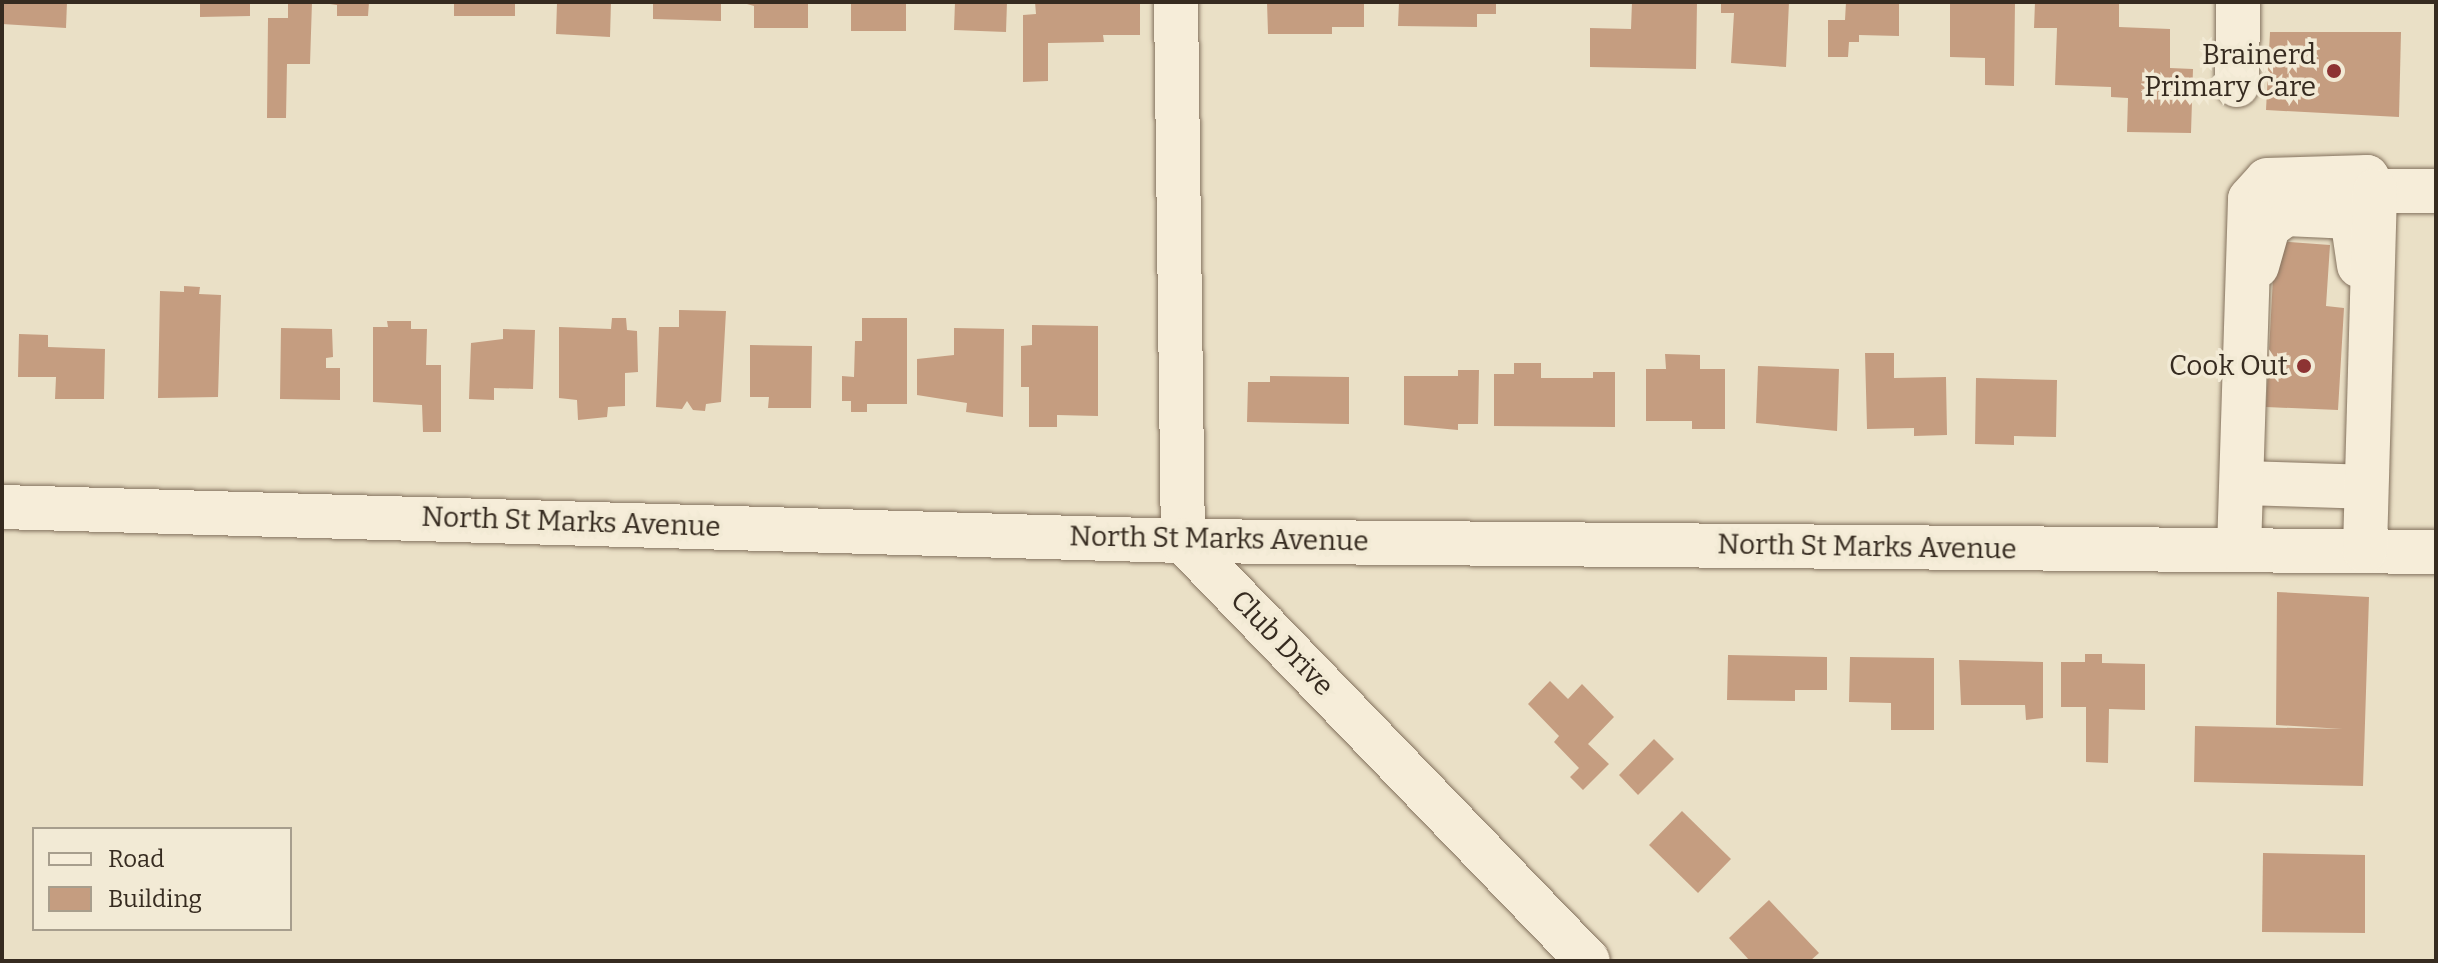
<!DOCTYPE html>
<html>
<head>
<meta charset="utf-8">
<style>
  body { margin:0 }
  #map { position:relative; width:2438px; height:963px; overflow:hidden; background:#eae0c6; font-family:Bitter,serif }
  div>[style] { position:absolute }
  .building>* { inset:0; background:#c59d80 }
  .roads { filter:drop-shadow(0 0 2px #84725e) drop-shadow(0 0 2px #84725e) }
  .minor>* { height:44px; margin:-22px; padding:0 22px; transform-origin:22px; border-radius:22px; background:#f6edd9 }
  .dots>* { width:22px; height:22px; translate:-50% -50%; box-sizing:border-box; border:4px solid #f2ead5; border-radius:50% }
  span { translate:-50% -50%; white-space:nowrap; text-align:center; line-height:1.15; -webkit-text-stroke:7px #f2ead5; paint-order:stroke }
  .poi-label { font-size:28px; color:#362b20 }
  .right { translate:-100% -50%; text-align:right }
  .street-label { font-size:28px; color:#362b20 }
  .frame { position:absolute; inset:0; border:4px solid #362b20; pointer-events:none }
  .legend { position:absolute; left:32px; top:827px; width:260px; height:104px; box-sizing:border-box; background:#f2ead5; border:2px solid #a79e8d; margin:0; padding:10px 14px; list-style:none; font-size:24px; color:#362b20 }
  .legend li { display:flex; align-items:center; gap:16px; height:40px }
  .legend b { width:40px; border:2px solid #a79e8d }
</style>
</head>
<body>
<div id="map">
  <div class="building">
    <i style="clip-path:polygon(2px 2px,67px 2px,66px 28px,2px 24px)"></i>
    <i style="clip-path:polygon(200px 2px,250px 2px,250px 16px,200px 17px)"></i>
    <i style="clip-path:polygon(288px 2px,312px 2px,310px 64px,287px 64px,286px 118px,267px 118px,268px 18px,288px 18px)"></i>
    <i style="clip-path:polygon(316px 2px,369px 2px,368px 16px,337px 16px,337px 5px)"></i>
    <i style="clip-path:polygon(454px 2px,515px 2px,515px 16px,454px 16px)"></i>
    <i style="clip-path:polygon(557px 2px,611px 2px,610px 37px,556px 34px)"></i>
    <i style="clip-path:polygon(653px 2px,721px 2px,721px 21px,653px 19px)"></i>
    <i style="clip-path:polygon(740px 2px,808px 2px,808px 28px,754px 28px,754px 6px)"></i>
    <i style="clip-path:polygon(851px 2px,906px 2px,906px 31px,851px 31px)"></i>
    <i style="clip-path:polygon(955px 2px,1007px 2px,1006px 32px,954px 30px)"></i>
    <i style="clip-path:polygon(1035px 2px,1140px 2px,1140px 35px,1103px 35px,1104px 42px,1048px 43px,1048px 81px,1023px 82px,1023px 15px,1036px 14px)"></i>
    <i style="clip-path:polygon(1267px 2px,1364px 2px,1364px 27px,1332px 27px,1332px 34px,1268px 34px)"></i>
    <i style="clip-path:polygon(1399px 2px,1496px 2px,1496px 14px,1477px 14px,1477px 27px,1398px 26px)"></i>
    <i style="clip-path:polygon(1632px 2px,1697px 2px,1696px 69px,1590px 67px,1590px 28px,1631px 29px)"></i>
    <i style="clip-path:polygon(1721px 2px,1789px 2px,1786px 67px,1731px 63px,1734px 13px,1721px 13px)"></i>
    <i style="clip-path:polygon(1846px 2px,1899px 2px,1899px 36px,1859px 35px,1859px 42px,1849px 42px,1848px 57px,1828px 57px,1828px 20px,1845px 20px)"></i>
    <i style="clip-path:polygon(1950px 2px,2015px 2px,2014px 86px,1985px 85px,1985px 58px,1950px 57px)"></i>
    <i style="clip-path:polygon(2035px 2px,2119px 2px,2119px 27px,2170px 29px,2170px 68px,2193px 69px,2191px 133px,2127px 132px,2128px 98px,2111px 97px,2111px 87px,2055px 85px,2057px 28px,2034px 28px)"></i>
    <i style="clip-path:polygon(2270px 32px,2401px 32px,2399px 117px,2266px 110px)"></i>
    <i style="clip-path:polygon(2275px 241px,2330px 245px,2326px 306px,2344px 308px,2338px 410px,2266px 407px)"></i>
    <i style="clip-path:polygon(184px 286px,200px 287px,199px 294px,221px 295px,218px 397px,158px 398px,160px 291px,184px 292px)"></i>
    <i style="clip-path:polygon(679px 310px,726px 311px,721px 402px,706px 404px,705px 411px,693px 410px,687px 401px,682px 409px,656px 407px,659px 327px,679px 327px)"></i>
    <i style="clip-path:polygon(612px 318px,626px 318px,627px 330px,637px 331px,638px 372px,625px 373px,625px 406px,608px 407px,607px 417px,578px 420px,577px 400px,559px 398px,559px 327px,611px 329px)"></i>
    <i style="clip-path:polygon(862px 318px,907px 318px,907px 404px,867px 404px,867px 412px,851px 412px,851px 401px,842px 401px,842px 376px,854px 377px,855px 341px,862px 341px)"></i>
    <i style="clip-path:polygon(387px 321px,411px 321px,411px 329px,427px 329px,426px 365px,441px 365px,441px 432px,423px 432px,422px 405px,373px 402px,373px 327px,388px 327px)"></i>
    <i style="clip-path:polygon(1032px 325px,1098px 326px,1098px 416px,1057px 415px,1057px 427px,1029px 427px,1029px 387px,1021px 387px,1021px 346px,1032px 345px)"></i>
    <i style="clip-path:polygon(281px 328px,332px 329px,333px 357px,326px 358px,326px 368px,340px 368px,340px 400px,280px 399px)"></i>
    <i style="clip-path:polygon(954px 328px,1004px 329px,1003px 417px,966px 412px,967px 403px,917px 395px,917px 359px,954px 355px)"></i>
    <i style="clip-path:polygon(503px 329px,535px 330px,533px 389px,494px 388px,494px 400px,469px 399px,471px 343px,503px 339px)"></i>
    <i style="clip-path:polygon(19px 334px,48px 335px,48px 347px,105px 349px,104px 399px,55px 399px,56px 377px,18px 377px)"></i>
    <i style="clip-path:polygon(750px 345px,812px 346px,811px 408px,768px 408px,769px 397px,750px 397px)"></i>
    <i style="clip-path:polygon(1865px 353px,1894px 353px,1894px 378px,1946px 377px,1947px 435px,1914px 436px,1914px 428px,1867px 429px)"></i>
    <i style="clip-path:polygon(1665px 354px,1700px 355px,1700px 369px,1725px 369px,1725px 429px,1692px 429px,1692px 421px,1646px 421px,1646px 369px,1666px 369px)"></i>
    <i style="clip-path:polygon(1514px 363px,1541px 363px,1541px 378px,1593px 378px,1593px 372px,1615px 372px,1615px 427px,1494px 426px,1494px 374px,1514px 374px)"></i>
    <i style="clip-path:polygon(1758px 366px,1839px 369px,1837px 431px,1756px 423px)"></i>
    <i style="clip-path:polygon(1458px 370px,1479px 370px,1478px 424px,1458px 424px,1458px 430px,1404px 425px,1404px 376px,1458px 376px)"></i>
    <i style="clip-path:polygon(1270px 376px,1349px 377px,1349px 424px,1247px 422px,1248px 382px,1270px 382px)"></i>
    <i style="clip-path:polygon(1976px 378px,2057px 380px,2056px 437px,2014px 436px,2014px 445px,1975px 444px)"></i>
    <i style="clip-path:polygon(2277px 592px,2369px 597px,2363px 786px,2194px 782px,2195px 726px,2343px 729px,2276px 725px)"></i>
    <i style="clip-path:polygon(2085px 654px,2102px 654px,2102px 663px,2145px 664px,2145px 710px,2109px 709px,2108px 763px,2086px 762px,2086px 707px,2061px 707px,2061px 662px,2085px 662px)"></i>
    <i style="clip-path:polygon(1728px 655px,1827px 657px,1827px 690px,1795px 690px,1795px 701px,1727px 700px)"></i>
    <i style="clip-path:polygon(1850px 657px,1934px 658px,1934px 730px,1891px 730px,1891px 703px,1849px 702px)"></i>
    <i style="clip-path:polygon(1959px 660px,2043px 662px,2043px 718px,2026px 720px,2025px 705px,1961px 705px)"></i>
    <i style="clip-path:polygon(1550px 681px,1568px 699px,1582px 684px,1614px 717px,1588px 744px,1609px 764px,1583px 790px,1570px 777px,1579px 768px,1554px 742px,1559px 736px,1528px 704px)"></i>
    <i style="clip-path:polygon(1654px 739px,1674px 759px,1638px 795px,1619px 775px)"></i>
    <i style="clip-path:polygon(1682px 811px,1731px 859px,1698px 893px,1649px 845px)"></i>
    <i style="clip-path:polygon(2263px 853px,2365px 855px,2365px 933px,2262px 932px)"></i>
    <i style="clip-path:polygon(1769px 900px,1819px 953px,1810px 961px,1750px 961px,1729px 938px)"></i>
  </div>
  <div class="roads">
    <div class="minor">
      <i style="left:1176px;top:2px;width:539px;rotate:89.26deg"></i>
      <i style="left:1183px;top:541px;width:583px;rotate:46.04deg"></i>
      <i style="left:2237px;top:85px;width:83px;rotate:-89.3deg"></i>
      <i style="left:2375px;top:191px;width:61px"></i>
      <i style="left:2257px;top:266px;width:41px;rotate:-74.2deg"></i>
      <i style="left:2268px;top:227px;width:22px;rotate:-36deg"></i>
      <i style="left:2286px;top:214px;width:66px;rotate:2.6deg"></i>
      <i style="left:2352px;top:217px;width:49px;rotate:81.7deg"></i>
      <i style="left:2242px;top:483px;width:124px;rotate:1.8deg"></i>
      <i style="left:2px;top:507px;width:1181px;rotate:1.65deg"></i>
      <i style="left:1183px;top:541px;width:1253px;rotate:0.5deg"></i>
      <i style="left:2239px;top:550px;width:351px;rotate:-88.2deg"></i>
      <i style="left:2250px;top:199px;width:25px;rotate:-48deg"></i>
      <i style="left:2267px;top:180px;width:100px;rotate:-1.7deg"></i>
      <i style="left:2367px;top:177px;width:16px;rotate:60deg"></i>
      <i style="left:2375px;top:191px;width:360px;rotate:91.6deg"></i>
    </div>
  </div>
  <div class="dots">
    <i style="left:2334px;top:71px;background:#8d3333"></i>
    <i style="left:2304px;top:366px;background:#8d3333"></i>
  </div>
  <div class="poi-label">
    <span class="right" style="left:2316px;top:71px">Brainerd<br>Primary Care</span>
    <span class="right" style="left:2288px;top:366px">Cook Out</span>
  </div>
  <div class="street-label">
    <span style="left:571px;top:522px;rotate:2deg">North St Marks Avenue</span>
    <span style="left:1219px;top:539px;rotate:1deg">North St Marks Avenue</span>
    <span style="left:1867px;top:547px;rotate:1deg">North St Marks Avenue</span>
    <span style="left:1282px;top:643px;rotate:46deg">Club Drive</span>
  </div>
  <div class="frame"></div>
  <ul class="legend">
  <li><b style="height:10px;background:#f6edd9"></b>Road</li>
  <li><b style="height:22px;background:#c59d80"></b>Building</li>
  </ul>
</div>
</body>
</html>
